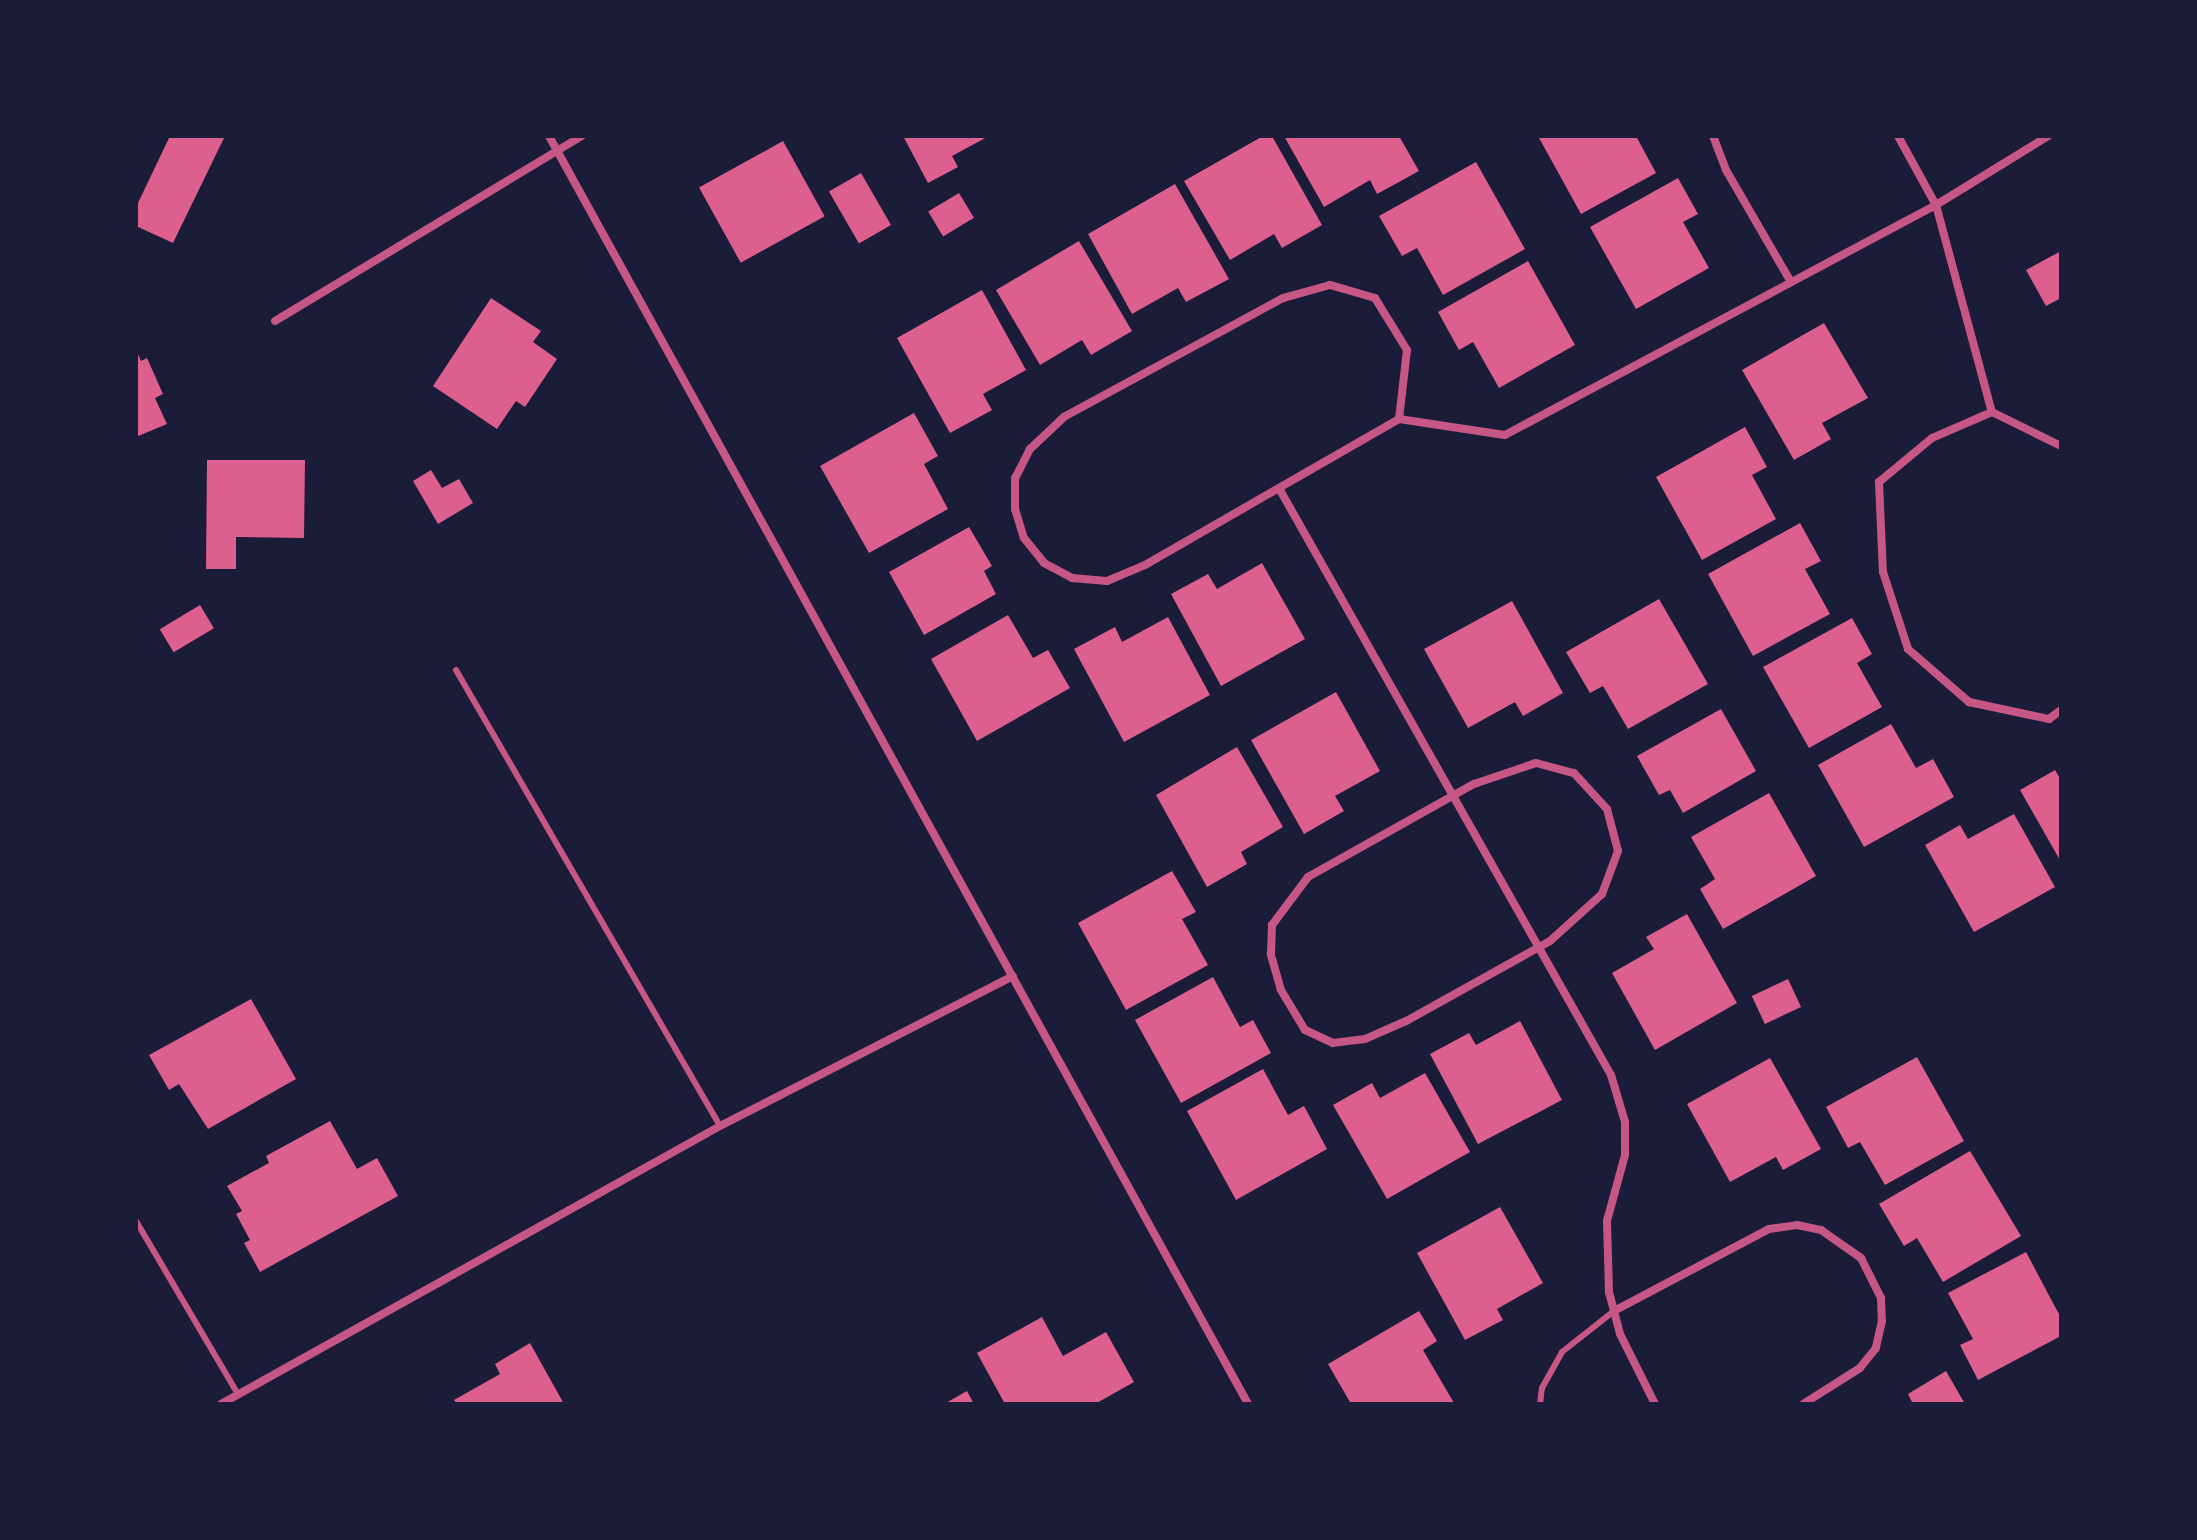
<!DOCTYPE html>
<html>
<head>
<meta charset="utf-8">
<style>
	body { margin:0 }
	#map { position:relative; width:2197px; height:1540px; overflow:hidden; background:#1b1b3a; font-family:"Roboto Serif",serif }
	div>[style] { position:absolute }
	[style*='--x'] { left:calc(var(--x)*1px); top:calc(var(--y)*1px); width:calc(var(--w)*1px); rotate:calc(var(--a)*1deg) }
	.building>* { inset:0; background:#dd5f8e; transform-origin:0 0 }
	.service>* { height:6px; margin:-3px; padding:0 3px; transform-origin:3px; border-radius:3px; background:#c65784 }
	.minor>* { height:8px; margin:-4px; padding:0 4px; transform-origin:4px; border-radius:4px; background:#c65784 }
	span { translate:-50% -50%; white-space:nowrap; text-align:center; line-height:1.15; -webkit-text-stroke:7px #1b1b3a; paint-order:stroke }
	.frame { position:absolute; inset:0; border:138px solid #1b1b3a; pointer-events:none }
</style>
</head>
<body>
<div id="map">
	<div class="building">
		<div style="clip-path:polygon(170px 136px,225px 136px,173px 243px,136px 226px,136px 207px)"></div>
		<div style="clip-path:polygon(903px 136px,989px 136px,952px 156px,958px 167px,928px 183px)"></div>
		<div style="clip-path:polygon(1263px 136px,1272px 136px,1322px 225px,1282px 248px,1274px 234px,1230px 260px,1184px 181px)"></div>
		<div style="clip-path:polygon(1284px 136px,1399px 136px,1419px 171px,1377px 194px,1370px 180px,1324px 207px)"></div>
		<div style="clip-path:polygon(1538px 136px,1636px 136px,1656px 173px,1581px 214px)"></div>
		<div style="left:783px;top:141px;width:86px;height:96px;rotate:61deg"></div>
		<div style="clip-path:polygon(1476px 162px,1525px 249px,1443px 295px,1417px 248px,1402px 256px,1379px 216px)"></div>
		<div style="left:861px;top:173px;width:60px;height:37px;rotate:60deg"></div>
		<div style="clip-path:polygon(1678px 178px,1698px 214px,1683px 222px,1709px 268px,1636px 309px,1590px 227px)"></div>
		<div style="clip-path:polygon(1175px 184px,1229px 279px,1186px 302px,1178px 288px,1132px 314px,1088px 234px)"></div>
		<div style="left:959px;top:193px;width:29px;height:36px;rotate:59deg"></div>
		<div style="clip-path:polygon(1079px 241px,1132px 331px,1091px 355px,1082px 340px,1040px 365px,996px 290px)"></div>
		<div style="clip-path:polygon(2061px 251px,2061px 298px,2046px 306px,2026px 270px)"></div>
		<div style="clip-path:polygon(1528px 261px,1575px 345px,1499px 388px,1473px 342px,1459px 350px,1438px 312px)"></div>
		<div style="clip-path:polygon(982px 290px,1026px 370px,983px 394px,992px 410px,950px 433px,897px 338px)"></div>
		<div style="clip-path:polygon(491px 298px,541px 331px,533px 342px,557px 359px,525px 407px,516px 401px,497px 429px,433px 386px)"></div>
		<div style="clip-path:polygon(1824px 323px,1868px 398px,1822px 423px,1831px 439px,1794px 460px,1742px 370px)"></div>
		<div style="clip-path:polygon(136px 350px,141px 361px,147px 358px,163px 394px,155px 398px,167px 424px,136px 437px)"></div>
		<div style="clip-path:polygon(914px 413px,938px 456px,924px 464px,948px 509px,869px 553px,820px 466px)"></div>
		<div style="clip-path:polygon(1745px 427px,1767px 467px,1752px 475px,1776px 519px,1702px 560px,1656px 477px)"></div>
		<div style="clip-path:polygon(207px 460px,305px 460px,304px 538px,236px 537px,236px 569px,206px 569px)"></div>
		<div style="clip-path:polygon(431px 470px,442px 488px,459px 479px,473px 503px,438px 524px,413px 481px)"></div>
		<div style="clip-path:polygon(1800px 523px,1821px 561px,1805px 569px,1830px 614px,1753px 656px,1708px 574px)"></div>
		<div style="clip-path:polygon(969px 527px,992px 566px,984px 571px,996px 594px,924px 635px,889px 572px)"></div>
		<div style="clip-path:polygon(1262px 563px,1305px 639px,1221px 686px,1171px 594px,1208px 574px,1217px 589px)"></div>
		<div style="clip-path:polygon(1659px 599px,1708px 684px,1628px 729px,1603px 686px,1590px 693px,1566px 652px)"></div>
		<div style="clip-path:polygon(1512px 601px,1563px 693px,1523px 716px,1515px 702px,1468px 728px,1424px 649px)"></div>
		<div style="left:200px;top:605px;width:27px;height:47px;rotate:59deg"></div>
		<div style="clip-path:polygon(1008px 615px,1033px 658px,1048px 650px,1070px 688px,977px 741px,931px 659px)"></div>
		<div style="clip-path:polygon(1168px 617px,1210px 695px,1124px 742px,1074px 649px,1115px 627px,1122px 642px)"></div>
		<div style="clip-path:polygon(1852px 618px,1872px 654px,1857px 663px,1882px 707px,1809px 748px,1763px 667px)"></div>
		<div style="clip-path:polygon(1336px 692px,1380px 771px,1335px 796px,1344px 811px,1304px 834px,1251px 740px)"></div>
		<div style="clip-path:polygon(1721px 709px,1756px 771px,1683px 813px,1670px 790px,1659px 795px,1637px 756px)"></div>
		<div style="clip-path:polygon(1891px 724px,1916px 768px,1933px 759px,1954px 797px,1864px 847px,1818px 765px)"></div>
		<div style="clip-path:polygon(1237px 747px,1283px 827px,1241px 852px,1247px 864px,1207px 887px,1156px 795px)"></div>
		<div style="clip-path:polygon(2055px 770px,2061px 780px,2061px 862px,2020px 790px)"></div>
		<div style="clip-path:polygon(1769px 793px,1816px 876px,1723px 929px,1700px 889px,1715px 879px,1691px 837px)"></div>
		<div style="clip-path:polygon(2014px 814px,2055px 887px,1974px 932px,1925px 845px,1960px 825px,1968px 839px)"></div>
		<div style="clip-path:polygon(1172px 871px,1196px 912px,1182px 919px,1208px 965px,1126px 1010px,1078px 923px)"></div>
		<div style="clip-path:polygon(1687px 914px,1737px 1003px,1655px 1050px,1612px 973px,1654px 949px,1646px 937px)"></div>
		<div style="clip-path:polygon(1213px 977px,1240px 1027px,1253px 1020px,1271px 1053px,1181px 1103px,1135px 1020px)"></div>
		<div style="left:1788px;top:979px;width:31px;height:40px;rotate:65deg"></div>
		<div style="clip-path:polygon(251px 999px,296px 1079px,208px 1129px,179px 1084px,169px 1090px,149px 1055px)"></div>
		<div style="clip-path:polygon(1520px 1021px,1562px 1100px,1478px 1144px,1430px 1054px,1469px 1033px,1476px 1045px)"></div>
		<div style="clip-path:polygon(1917px 1057px,1964px 1141px,1885px 1185px,1860px 1142px,1848px 1148px,1826px 1107px)"></div>
		<div style="clip-path:polygon(1770px 1058px,1821px 1149px,1783px 1170px,1776px 1157px,1730px 1182px,1687px 1104px)"></div>
		<div style="clip-path:polygon(1263px 1069px,1288px 1115px,1304px 1106px,1327px 1149px,1236px 1200px,1187px 1111px)"></div>
		<div style="clip-path:polygon(1425px 1073px,1470px 1152px,1387px 1199px,1333px 1105px,1372px 1083px,1380px 1098px)"></div>
		<div style="clip-path:polygon(330px 1121px,357px 1169px,377px 1158px,398px 1196px,260px 1272px,244px 1243px,250px 1240px,236px 1214px,242px 1211px,227px 1186px,269px 1163px,266px 1156px)"></div>
		<div style="clip-path:polygon(1970px 1151px,2021px 1236px,1943px 1282px,1917px 1238px,1904px 1246px,1879px 1204px)"></div>
		<div style="clip-path:polygon(1500px 1207px,1543px 1283px,1497px 1309px,1503px 1320px,1465px 1340px,1417px 1253px)"></div>
		<div style="clip-path:polygon(2026px 1252px,2061px 1318px,2061px 1336px,1978px 1380px,1960px 1345px,1973px 1339px,1948px 1293px)"></div>
		<div style="clip-path:polygon(1419px 1311px,1437px 1341px,1423px 1350px,1454px 1403px,1351px 1404px,1328px 1364px)"></div>
		<div style="clip-path:polygon(1042px 1317px,1063px 1356px,1106px 1332px,1134px 1382px,1095px 1404px,1005px 1404px,977px 1353px)"></div>
		<div style="clip-path:polygon(530px 1343px,564px 1404px,457px 1404px,454px 1400px,500px 1374px,495px 1364px)"></div>
		<div style="clip-path:polygon(1946px 1371px,1965px 1404px,1913px 1404px,1908px 1394px)"></div>
		<div style="clip-path:polygon(967px 1391px,974px 1404px,944px 1404px)"></div>
	</div>
	<div class="service">
		<div style="--x:456;--y:670;--w:527;--a:59.93"></div>
		<div style="--x:136;--y:1221;--w:201;--a:59.5"></div>
		<div style="--x:1540;--y:1404;--w:16;--a:-83"></div>
		<div style="--x:1542;--y:1388;--w:41;--a:-60.9"></div>
		<div style="--x:1562;--y:1352;--w:66;--a:-38.3"></div>
	</div>
	<div class="minor">
		<div style="--x:549;--y:136;--w:1448;--a:61.13"></div>
		<div style="--x:1713;--y:136;--w:36;--a:69"></div>
		<div style="--x:1726;--y:170;--w:129;--a:59.9"></div>
		<div style="--x:1898;--y:136;--w:79;--a:61.2"></div>
		<div style="--x:1936;--y:205;--w:214;--a:74.9"></div>
		<div style="--x:1992;--y:412;--w:77;--a:26.2"></div>
		<div style="--x:275;--y:321;--w:358;--a:-31.1"></div>
		<div style="--x:1992;--y:412;--w:65;--a:156.6"></div>
		<div style="--x:1932;--y:438;--w:69;--a:140.3"></div>
		<div style="--x:1879;--y:482;--w:90;--a:87.5"></div>
		<div style="--x:1883;--y:572;--w:81;--a:72"></div>
		<div style="--x:1908;--y:649;--w:81;--a:41"></div>
		<div style="--x:1969;--y:702;--w:82;--a:12"></div>
		<div style="--x:2049;--y:719;--w:15;--a:-37"></div>
		<div style="--x:1399;--y:419;--w:69;--a:-83.4"></div>
		<div style="--x:1407;--y:350;--w:61;--a:-121.6"></div>
		<div style="--x:1375;--y:298;--w:47;--a:-163.9"></div>
		<div style="--x:1330;--y:285;--w:49;--a:164.5"></div>
		<div style="--x:1283;--y:298;--w:249;--a:151.5"></div>
		<div style="--x:1064;--y:417;--w:47;--a:136.7"></div>
		<div style="--x:1030;--y:449;--w:33;--a:117"></div>
		<div style="--x:1015;--y:478;--w:31;--a:90"></div>
		<div style="--x:1015;--y:509;--w:30;--a:73"></div>
		<div style="--x:1024;--y:538;--w:32;--a:51"></div>
		<div style="--x:1044;--y:563;--w:32;--a:28"></div>
		<div style="--x:1072;--y:578;--w:35;--a:5"></div>
		<div style="--x:1107;--y:581;--w:41;--a:-22.8"></div>
		<div style="--x:1145;--y:565;--w:293;--a:-29.9"></div>
		<div style="--x:1399;--y:419;--w:107;--a:8.6"></div>
		<div style="--x:1505;--y:435;--w:489;--a:-28.1"></div>
		<div style="--x:1936;--y:205;--w:132;--a:-31.6"></div>
		<div style="--x:1280;--y:490;--w:672;--a:60.5"></div>
		<div style="--x:1611;--y:1075;--w:49;--a:73.4"></div>
		<div style="--x:1625;--y:1122;--w:33;--a:90"></div>
		<div style="--x:1625;--y:1155;--w:68;--a:105.3"></div>
		<div style="--x:1607;--y:1221;--w:71;--a:88.4"></div>
		<div style="--x:1609;--y:1292;--w:43;--a:75.3"></div>
		<div style="--x:1620;--y:1334;--w:78;--a:63.4"></div>
		<div style="--x:1536;--y:763;--w:39;--a:15"></div>
		<div style="--x:1574;--y:773;--w:49;--a:47.5"></div>
		<div style="--x:1607;--y:809;--w:43;--a:75.3"></div>
		<div style="--x:1618;--y:851;--w:46;--a:110.4"></div>
		<div style="--x:1602;--y:894;--w:70;--a:137.9"></div>
		<div style="--x:1550;--y:941;--w:165;--a:150.9"></div>
		<div style="--x:1406;--y:1021;--w:45;--a:156.3"></div>
		<div style="--x:1365;--y:1039;--w:32;--a:173"></div>
		<div style="--x:1333;--y:1043;--w:31;--a:-155"></div>
		<div style="--x:1305;--y:1030;--w:47;--a:-121"></div>
		<div style="--x:1281;--y:990;--w:37;--a:-106"></div>
		<div style="--x:1271;--y:954;--w:29;--a:-88"></div>
		<div style="--x:1272;--y:925;--w:60;--a:-53.1"></div>
		<div style="--x:1308;--y:877;--w:190;--a:-29.3"></div>
		<div style="--x:1474;--y:784;--w:65;--a:-18.7"></div>
		<div style="--x:1614;--y:1311;--w:175;--a:-27.9"></div>
		<div style="--x:1769;--y:1229;--w:28;--a:-8"></div>
		<div style="--x:1797;--y:1225;--w:25;--a:12"></div>
		<div style="--x:1821;--y:1230;--w:49;--a:35"></div>
		<div style="--x:1861;--y:1258;--w:45;--a:63.4"></div>
		<div style="--x:1881;--y:1298;--w:23;--a:88"></div>
		<div style="--x:1882;--y:1321;--w:28;--a:103"></div>
		<div style="--x:1876;--y:1348;--w:26;--a:129"></div>
		<div style="--x:1860;--y:1368;--w:67;--a:147.7"></div>
		<div style="--x:221;--y:1404;--w:571;--a:-29.12"></div>
		<div style="--x:720;--y:1126;--w:329;--a:-27.1"></div>
	</div>
	<div class="frame"></div>
</div>
</body>
</html>
